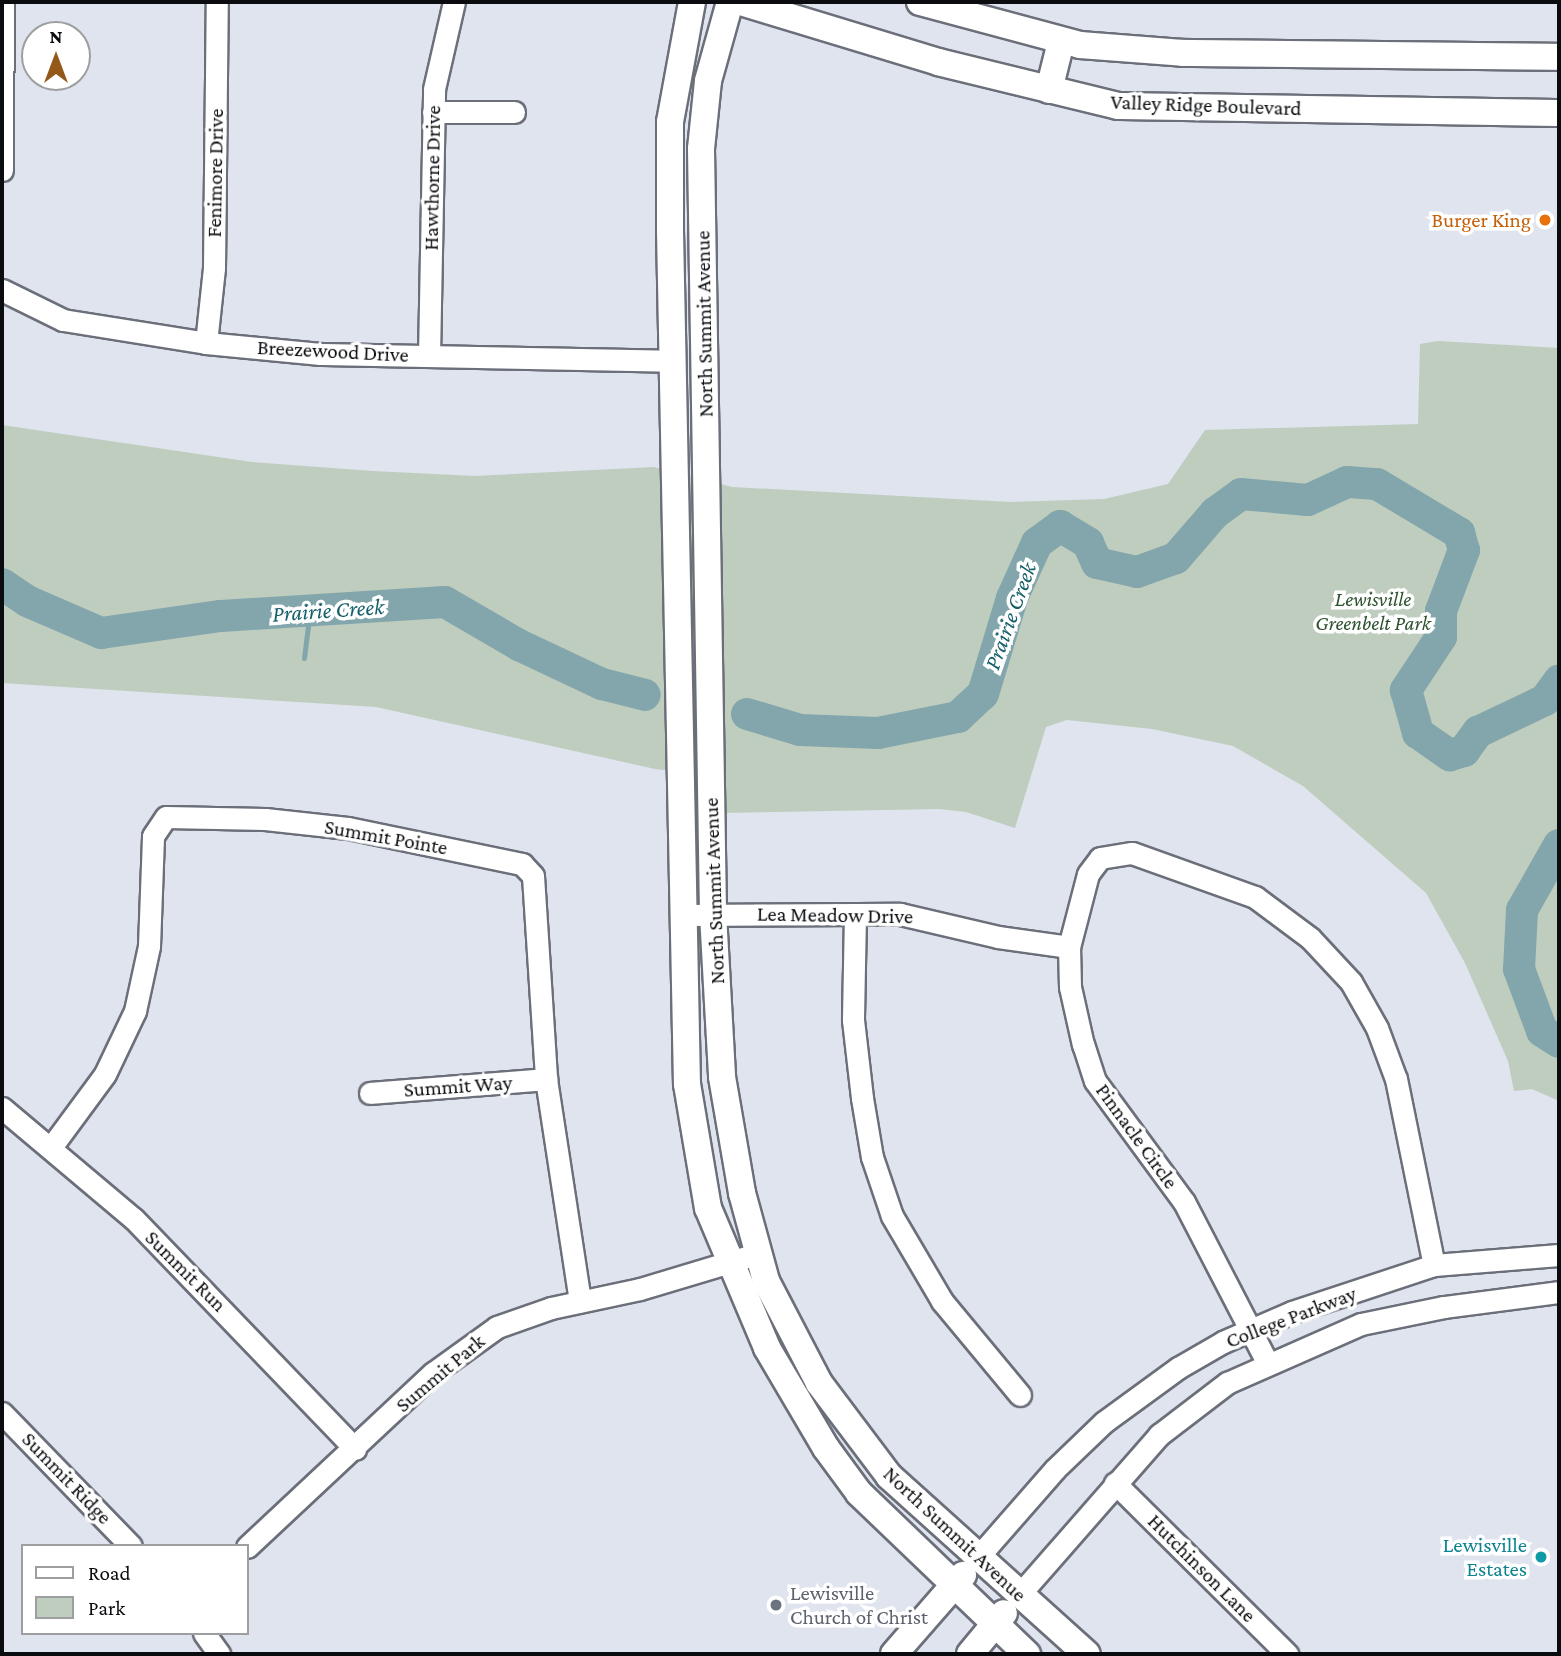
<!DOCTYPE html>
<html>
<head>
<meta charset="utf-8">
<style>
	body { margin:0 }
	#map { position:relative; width:1561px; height:1656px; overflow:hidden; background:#dfe4ef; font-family:"Crimson Pro",serif }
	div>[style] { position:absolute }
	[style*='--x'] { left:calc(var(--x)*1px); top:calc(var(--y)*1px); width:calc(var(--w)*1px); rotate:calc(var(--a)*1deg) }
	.green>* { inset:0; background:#bfcdbe }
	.stream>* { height:5px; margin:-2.5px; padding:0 2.5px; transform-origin:2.5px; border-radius:2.5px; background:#82a6ac }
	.river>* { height:32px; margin:-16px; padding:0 16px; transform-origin:16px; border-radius:16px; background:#82a6ac }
	.roads { filter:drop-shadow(2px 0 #6b6f79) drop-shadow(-2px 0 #6b6f79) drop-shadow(0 2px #6b6f79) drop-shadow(0 -2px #6b6f79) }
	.minor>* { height:21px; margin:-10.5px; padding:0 10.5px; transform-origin:10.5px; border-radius:10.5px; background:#fff }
	.major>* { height:26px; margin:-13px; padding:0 13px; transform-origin:13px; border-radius:13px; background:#fff }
	.dots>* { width:19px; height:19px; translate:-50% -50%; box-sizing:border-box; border:4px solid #fff; border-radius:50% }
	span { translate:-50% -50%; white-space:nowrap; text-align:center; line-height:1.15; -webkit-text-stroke:7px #fff; paint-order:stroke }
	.street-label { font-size:21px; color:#0a0c0f }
	.food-label { font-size:21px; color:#c56008 }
	.right { translate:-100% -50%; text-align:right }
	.park-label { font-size:21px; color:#2e5230; font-style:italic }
	.culture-label { font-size:21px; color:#0d838f }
	.worship-label { font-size:21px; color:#5b616d }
	.left { translate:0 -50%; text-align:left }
	.water-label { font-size:23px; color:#145f69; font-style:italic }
	.frame { position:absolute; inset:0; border:4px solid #0a0c0f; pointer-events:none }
	.legend { position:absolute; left:21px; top:1544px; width:228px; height:91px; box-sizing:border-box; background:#fff; border:2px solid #9d9e9f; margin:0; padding:9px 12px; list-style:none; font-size:21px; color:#0a0c0f }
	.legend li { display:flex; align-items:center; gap:14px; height:35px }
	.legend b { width:35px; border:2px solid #9d9e9f }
	.north { position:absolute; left:21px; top:21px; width:70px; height:70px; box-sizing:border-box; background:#fff; border:2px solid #9d9e9f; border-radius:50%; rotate:0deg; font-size:19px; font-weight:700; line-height:28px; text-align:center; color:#0a0c0f }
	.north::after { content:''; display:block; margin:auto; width:24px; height:32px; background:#945918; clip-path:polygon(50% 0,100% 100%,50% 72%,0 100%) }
</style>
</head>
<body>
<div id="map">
	<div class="green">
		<div style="clip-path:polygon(1438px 341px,1559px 348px,1559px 1101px,1532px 1089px,1514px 1091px,1508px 1061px,1465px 963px,1426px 893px,1303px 786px,1233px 746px,1152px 729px,1067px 720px,1046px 727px,1015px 828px,966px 812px,939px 809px,721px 813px,720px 776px,655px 769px,376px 707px,2px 683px,2px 425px,252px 462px,373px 471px,475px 476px,654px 467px,732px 487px,1011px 502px,1104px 499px,1168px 484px,1205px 430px,1418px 424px,1420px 344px)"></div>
	</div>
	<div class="stream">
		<div style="--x:304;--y:658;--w:48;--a:-82.9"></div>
	</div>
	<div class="river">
		<div style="--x:2;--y:584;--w:30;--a:34"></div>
		<div style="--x:27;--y:601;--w:81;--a:23.4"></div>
		<div style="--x:101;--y:633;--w:121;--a:-8.1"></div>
		<div style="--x:221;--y:616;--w:224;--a:-3.6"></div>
		<div style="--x:445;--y:602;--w:86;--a:30.2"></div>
		<div style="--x:519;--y:645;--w:92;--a:25.2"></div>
		<div style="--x:602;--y:684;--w:44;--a:14.3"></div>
		<div style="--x:747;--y:714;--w:55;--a:16.8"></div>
		<div style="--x:800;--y:730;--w:78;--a:2.2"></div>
		<div style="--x:878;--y:733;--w:82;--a:-11.3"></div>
		<div style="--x:958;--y:717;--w:34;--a:-43"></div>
		<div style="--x:983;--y:694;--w:100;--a:-73.2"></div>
		<div style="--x:1012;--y:598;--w:60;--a:-65.6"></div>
		<div style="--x:1037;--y:543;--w:29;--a:-36"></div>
		<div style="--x:1060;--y:526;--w:33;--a:31"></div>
		<div style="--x:1088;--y:543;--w:22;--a:66"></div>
		<div style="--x:1097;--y:563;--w:41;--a:12.7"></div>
		<div style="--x:1137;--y:572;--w:41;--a:-19.7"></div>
		<div style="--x:1176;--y:558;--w:60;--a:-49.1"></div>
		<div style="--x:1215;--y:513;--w:32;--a:-36"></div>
		<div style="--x:1241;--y:494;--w:67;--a:5.1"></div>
		<div style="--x:1308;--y:500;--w:43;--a:-24.8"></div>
		<div style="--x:1347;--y:482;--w:30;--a:4"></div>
		<div style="--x:1377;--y:484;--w:96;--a:30.9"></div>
		<div style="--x:1459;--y:533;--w:18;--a:74"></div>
		<div style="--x:1464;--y:550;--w:65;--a:110.7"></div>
		<div style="--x:1441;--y:611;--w:26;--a:90"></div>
		<div style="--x:1441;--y:637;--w:64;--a:123.4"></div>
		<div style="--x:1406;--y:690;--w:45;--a:74.4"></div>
		<div style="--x:1418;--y:733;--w:39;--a:35"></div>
		<div style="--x:1450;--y:755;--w:15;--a:-16"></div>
		<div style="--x:1464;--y:751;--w:24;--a:-54"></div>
		<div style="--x:1478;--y:732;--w:74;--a:-25.5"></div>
		<div style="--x:1545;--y:700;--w:24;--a:-54"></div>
		<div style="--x:1559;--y:845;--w:75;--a:119.6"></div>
		<div style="--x:1522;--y:910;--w:59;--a:92.9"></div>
		<div style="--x:1519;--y:969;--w:66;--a:69.6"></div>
		<div style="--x:1542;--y:1031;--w:20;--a:33"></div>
	</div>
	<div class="roads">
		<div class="minor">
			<div style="--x:433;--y:112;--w:81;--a:0"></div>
			<div style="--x:2;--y:170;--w:168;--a:-89.7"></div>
			<div style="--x:2;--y:290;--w:68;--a:26.2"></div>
			<div style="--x:63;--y:320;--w:145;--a:9.1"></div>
			<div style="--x:206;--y:343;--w:115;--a:5.5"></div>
			<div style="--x:320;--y:354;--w:352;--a:1.1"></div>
			<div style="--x:206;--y:343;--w:75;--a:-83.9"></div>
			<div style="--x:214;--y:268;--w:266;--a:-89.4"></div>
			<div style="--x:429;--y:356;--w:267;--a:-88.9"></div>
			<div style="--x:434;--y:89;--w:89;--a:-77.1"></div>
			<div style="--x:855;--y:914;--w:106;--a:91.1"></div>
			<div style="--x:853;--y:1020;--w:79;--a:83.4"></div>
			<div style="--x:862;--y:1098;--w:60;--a:80.4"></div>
			<div style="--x:872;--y:1157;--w:62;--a:71.3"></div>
			<div style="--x:892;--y:1216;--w:99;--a:59.5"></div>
			<div style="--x:942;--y:1301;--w:122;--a:50.3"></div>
			<div style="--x:682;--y:915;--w:218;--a:-0.3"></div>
			<div style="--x:900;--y:914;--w:101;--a:13.2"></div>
			<div style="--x:998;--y:937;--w:72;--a:8"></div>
			<div style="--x:370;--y:1093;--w:177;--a:-4.5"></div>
			<div style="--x:2;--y:1108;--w:172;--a:40.1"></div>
			<div style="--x:134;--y:1219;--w:319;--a:46.1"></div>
			<div style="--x:52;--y:1146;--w:89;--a:-53.6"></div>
			<div style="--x:105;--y:1074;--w:70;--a:-64.5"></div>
			<div style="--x:135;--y:1011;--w:66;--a:-77.8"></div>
			<div style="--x:149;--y:946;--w:110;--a:-87.9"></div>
			<div style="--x:153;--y:836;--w:23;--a:-56"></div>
			<div style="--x:166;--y:817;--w:99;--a:1.2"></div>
			<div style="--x:265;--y:819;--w:83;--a:6.2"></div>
			<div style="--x:348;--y:828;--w:178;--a:11.7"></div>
			<div style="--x:522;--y:864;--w:16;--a:47"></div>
			<div style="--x:533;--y:876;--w:203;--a:86.3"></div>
			<div style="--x:546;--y:1079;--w:225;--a:81.3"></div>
			<div style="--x:1267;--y:1362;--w:180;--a:-117.4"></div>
			<div style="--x:1184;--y:1202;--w:150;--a:-126.3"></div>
			<div style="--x:1095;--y:1081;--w:38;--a:-108"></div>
			<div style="--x:1083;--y:1045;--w:59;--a:-102.6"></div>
			<div style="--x:1070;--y:987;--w:40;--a:-91.4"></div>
			<div style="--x:1069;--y:947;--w:75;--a:-75.4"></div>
			<div style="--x:1088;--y:874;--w:20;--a:-53"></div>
			<div style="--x:1100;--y:858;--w:32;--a:-9"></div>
			<div style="--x:1132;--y:853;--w:131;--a:19.7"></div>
			<div style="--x:1255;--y:897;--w:69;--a:36.7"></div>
			<div style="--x:1310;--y:938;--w:60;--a:47"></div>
			<div style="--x:1351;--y:982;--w:53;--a:60.5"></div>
			<div style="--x:1377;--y:1028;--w:54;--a:69.6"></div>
			<div style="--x:1396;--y:1079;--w:190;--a:78.5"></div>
			<div style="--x:2;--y:1413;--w:185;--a:45.9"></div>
			<div style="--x:1115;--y:1483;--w:243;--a:44.8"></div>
			<div style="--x:247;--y:1547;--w:255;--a:-43.1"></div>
			<div style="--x:433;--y:1373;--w:79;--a:-35.7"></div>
			<div style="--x:497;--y:1327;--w:57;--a:-19.4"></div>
			<div style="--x:551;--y:1308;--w:91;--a:-12.1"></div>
			<div style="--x:640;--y:1289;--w:122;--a:-16.7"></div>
			<div style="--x:978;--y:1557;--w:117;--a:-48.8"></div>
			<div style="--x:1055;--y:1469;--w:68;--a:-43.8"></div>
			<div style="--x:1104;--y:1422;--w:92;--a:-36.1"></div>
			<div style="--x:1178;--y:1368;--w:52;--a:-30"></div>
			<div style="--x:1223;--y:1342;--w:75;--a:-23.5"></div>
			<div style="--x:1292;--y:1312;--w:150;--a:-18.3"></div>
			<div style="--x:1434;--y:1265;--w:125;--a:-4.6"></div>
			<div style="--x:1019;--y:1595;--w:213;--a:-48.8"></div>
			<div style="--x:1159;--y:1435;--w:86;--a:-37.4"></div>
			<div style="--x:1227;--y:1383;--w:146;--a:-23.8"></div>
			<div style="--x:1361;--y:1324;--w:85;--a:-11.6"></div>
			<div style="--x:1444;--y:1307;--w:116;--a:-7.4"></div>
			<div style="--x:204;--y:1633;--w:26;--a:54"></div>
		</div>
		<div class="major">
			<div style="--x:692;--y:2;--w:122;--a:100.4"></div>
			<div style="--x:670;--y:122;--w:109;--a:90"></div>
			<div style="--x:670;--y:231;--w:853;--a:88.86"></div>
			<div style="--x:687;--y:1084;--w:126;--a:80.4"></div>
			<div style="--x:708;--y:1208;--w:152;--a:67.1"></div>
			<div style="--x:767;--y:1348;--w:116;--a:59.5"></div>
			<div style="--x:826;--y:1448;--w:56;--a:53.7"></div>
			<div style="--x:859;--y:1493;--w:233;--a:43.8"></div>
			<div style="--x:730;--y:2;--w:82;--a:105.6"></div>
			<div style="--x:708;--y:81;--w:68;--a:95.9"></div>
			<div style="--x:701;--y:149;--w:765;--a:89.1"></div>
			<div style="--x:713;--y:914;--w:163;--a:86.8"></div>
			<div style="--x:722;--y:1077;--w:118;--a:80.2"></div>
			<div style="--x:742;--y:1193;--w:91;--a:74.7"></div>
			<div style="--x:766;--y:1281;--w:115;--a:62.5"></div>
			<div style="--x:819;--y:1383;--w:116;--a:53"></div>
			<div style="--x:889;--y:1476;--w:266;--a:42"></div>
			<div style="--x:741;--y:2;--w:206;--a:16.9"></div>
			<div style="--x:938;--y:62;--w:185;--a:13.7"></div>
			<div style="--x:1118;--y:106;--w:441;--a:0.9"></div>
			<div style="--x:920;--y:2;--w:166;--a:15"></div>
			<div style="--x:1080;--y:45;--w:103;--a:4.4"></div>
			<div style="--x:1183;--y:53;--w:376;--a:0.6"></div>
			<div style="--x:1049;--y:90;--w:49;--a:-76"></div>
			<div style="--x:894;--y:1654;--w:105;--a:-48.9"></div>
			<div style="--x:970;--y:1654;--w:53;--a:-50.3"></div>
		</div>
	</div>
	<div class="dots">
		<div style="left:1545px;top:220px;background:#e8710a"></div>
		<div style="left:1541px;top:1557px;background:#0f9aa8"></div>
		<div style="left:776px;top:1605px;background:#6b7280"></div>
	</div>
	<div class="street-label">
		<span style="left:1206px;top:105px;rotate:2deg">Valley Ridge Boulevard</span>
		<span style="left:215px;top:173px;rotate:-89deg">Fenimore Drive</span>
		<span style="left:432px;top:178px;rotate:-89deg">Hawthorne Drive</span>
		<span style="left:704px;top:324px;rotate:-91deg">North Summit Avenue</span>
		<span style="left:333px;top:351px;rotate:3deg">Breezewood Drive</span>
		<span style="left:386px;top:837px;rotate:10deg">Summit Pointe</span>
		<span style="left:714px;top:891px;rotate:-92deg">North Summit Avenue</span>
		<span style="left:835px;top:915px;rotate:1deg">Lea Meadow Drive</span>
		<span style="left:458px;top:1086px;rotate:-4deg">Summit Way</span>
		<span style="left:1137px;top:1136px;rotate:54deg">Pinnacle Circle</span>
		<span style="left:186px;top:1271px;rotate:45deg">Summit Run</span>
		<span style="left:1291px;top:1317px;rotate:-21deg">College Parkway</span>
		<span style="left:440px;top:1373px;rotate:-40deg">Summit Park</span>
		<span style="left:67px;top:1478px;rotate:46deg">Summit Ridge</span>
		<span style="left:955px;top:1534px;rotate:43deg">North Summit Avenue</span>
		<span style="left:1202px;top:1568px;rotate:45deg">Hutchinson Lane</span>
	</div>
	<div class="food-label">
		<span class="right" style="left:1531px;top:220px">Burger King</span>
	</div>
	<div class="park-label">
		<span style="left:1373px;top:611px">Lewisville<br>Greenbelt Park</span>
	</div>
	<div class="culture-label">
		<span class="right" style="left:1527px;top:1557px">Lewisville<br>Estates</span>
	</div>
	<div class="worship-label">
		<span class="left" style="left:790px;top:1605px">Lewisville<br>Church of Christ</span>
	</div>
	<div class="water-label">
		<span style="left:328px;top:610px;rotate:-4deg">Prairie Creek</span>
		<span style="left:1010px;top:616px;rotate:-70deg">Prairie Creek</span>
	</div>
	<div class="frame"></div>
	<ul class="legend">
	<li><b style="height:9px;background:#fff"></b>Road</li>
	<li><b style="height:19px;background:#bfcdbe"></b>Park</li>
	</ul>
	<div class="north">N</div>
</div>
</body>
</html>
